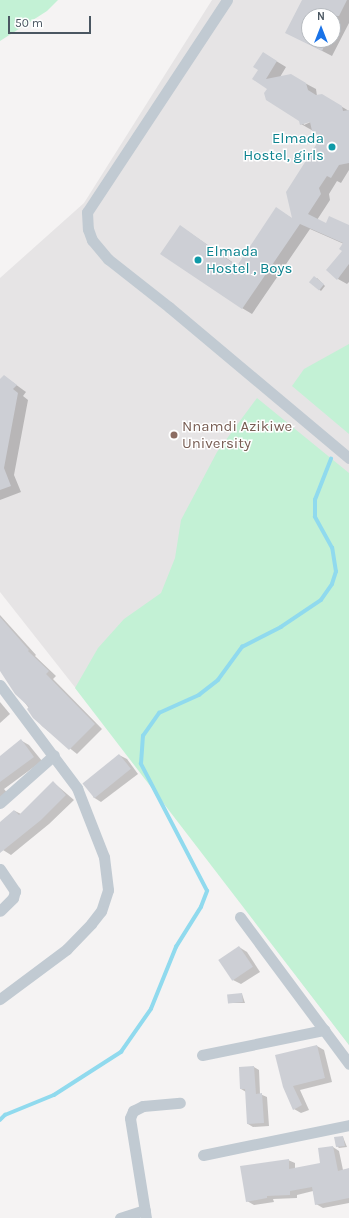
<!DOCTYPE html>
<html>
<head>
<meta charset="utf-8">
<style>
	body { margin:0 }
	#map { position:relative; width:349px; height:1218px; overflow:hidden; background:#f5f3f3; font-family:Karla,sans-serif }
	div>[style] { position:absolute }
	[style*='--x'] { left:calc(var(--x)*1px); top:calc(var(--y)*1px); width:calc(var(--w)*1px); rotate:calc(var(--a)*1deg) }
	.education>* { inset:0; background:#e6e4e5 }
	.green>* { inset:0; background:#c3f1d5 }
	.shadow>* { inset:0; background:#0003 }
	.stream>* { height:3.5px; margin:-1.75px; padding:0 1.75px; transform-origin:1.75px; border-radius:1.75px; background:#90daee }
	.building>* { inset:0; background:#cdcfd5; transform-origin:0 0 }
	.street>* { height:11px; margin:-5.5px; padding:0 5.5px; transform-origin:5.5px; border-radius:5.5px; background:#c1cad2 }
	.dots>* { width:11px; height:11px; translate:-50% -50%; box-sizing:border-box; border:2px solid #fff; border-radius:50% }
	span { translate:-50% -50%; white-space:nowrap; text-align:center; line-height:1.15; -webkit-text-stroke:3px #fff; paint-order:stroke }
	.culture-label { font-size:15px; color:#0d838f }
	.right { translate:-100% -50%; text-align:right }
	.left { translate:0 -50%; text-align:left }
	.education-label { font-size:15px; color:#785e54 }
	.north { position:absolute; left:301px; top:8px; width:40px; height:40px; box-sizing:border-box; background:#fff; border:1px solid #b7bbc0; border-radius:50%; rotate:0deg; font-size:11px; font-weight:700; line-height:16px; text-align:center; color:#4a5661 }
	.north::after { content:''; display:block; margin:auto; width:14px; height:18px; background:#1a73e8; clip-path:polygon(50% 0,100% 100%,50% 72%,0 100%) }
	.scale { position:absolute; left:8px; top:16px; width:83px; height:18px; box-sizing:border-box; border:2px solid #4a5661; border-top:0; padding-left:5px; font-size:12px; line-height:14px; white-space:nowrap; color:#4a5661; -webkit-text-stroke:3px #fff; paint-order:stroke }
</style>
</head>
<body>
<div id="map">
	<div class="education">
		<div style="clip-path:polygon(evenodd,212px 0,349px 0,349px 1045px,137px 766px,0 592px,0 278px,84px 203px,212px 0,309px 16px,333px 16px,333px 40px,309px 40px,309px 16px)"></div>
	</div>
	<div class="green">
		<div style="clip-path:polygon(0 0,58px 0,47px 11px,0 41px)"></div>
		<div style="clip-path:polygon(349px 344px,349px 434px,292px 386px,304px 369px)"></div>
		<div style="clip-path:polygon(257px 398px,349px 473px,349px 1045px,75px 688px,98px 648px,124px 619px,161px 593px,175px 558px,181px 520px,217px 452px)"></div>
	</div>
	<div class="shadow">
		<div style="clip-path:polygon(evenodd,303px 0,349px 0,349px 23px,332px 56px,297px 38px,303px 0,309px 16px,333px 16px,333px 40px,309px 40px,309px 16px)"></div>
		<div style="clip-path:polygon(evenodd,263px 53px,286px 67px,280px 77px,301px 81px,316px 89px,317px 96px,322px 95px,349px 111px,349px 170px,341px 183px,337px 181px,329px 194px,330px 200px,317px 220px,326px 224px,349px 226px,349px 282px,347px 284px,338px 279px,344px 244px,310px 229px,252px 314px,242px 308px,180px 226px,238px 266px,277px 209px,293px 219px,322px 136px,301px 124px,300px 120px,269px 88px,259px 70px,263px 53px,315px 120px,304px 125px,303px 123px,315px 120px)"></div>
		<div style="clip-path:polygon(317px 278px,325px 286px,321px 291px,310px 282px)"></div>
		<div style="clip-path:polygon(4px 376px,26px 392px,23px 396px,28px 400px,14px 475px,21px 492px,0 500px,0 380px)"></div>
		<div style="clip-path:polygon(0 615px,36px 655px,35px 656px,56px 676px,53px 679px,102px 729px,77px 754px,42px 726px,0 669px)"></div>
		<div style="clip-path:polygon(0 702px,10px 714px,0 723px)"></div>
		<div style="clip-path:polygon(22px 741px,29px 745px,42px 761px,4px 789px,10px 796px,0 807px,0 757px)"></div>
		<div style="clip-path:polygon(119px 755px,127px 759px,138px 774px,101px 802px,93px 797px)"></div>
		<div style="clip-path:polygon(53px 782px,74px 800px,49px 824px,11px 855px,3px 850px,0 847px,0 824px,15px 811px,21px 814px)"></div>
		<div style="clip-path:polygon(239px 947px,247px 952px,260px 972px,241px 984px,233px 980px)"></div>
		<div style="clip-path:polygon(242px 994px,245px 1003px,229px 1003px)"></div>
		<div style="clip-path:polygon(317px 1046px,324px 1050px,332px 1082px,300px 1090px,309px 1110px,301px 1113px,294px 1109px,284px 1086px)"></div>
		<div style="clip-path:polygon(254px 1067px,259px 1070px,260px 1094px,267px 1097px,269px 1126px,253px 1127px,248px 1124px,246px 1092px,241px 1089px)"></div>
		<div style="clip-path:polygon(343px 1137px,347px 1147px,339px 1148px,337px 1146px)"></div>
		<div style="clip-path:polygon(333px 1147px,339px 1151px,343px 1170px,349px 1169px,349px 1203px,323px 1208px,316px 1204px,313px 1191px,297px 1195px,297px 1198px,273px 1199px,274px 1202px,254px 1205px,247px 1201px,288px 1160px,295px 1163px,295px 1169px,321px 1164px)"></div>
	</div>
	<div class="stream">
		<div style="--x:0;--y:1120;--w:7;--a:-45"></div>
		<div style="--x:5;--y:1115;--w:53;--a:-22.2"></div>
		<div style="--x:54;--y:1095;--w:80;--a:-32.7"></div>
		<div style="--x:121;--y:1052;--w:52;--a:-55.1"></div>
		<div style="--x:151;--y:1009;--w:67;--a:-68"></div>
		<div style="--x:176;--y:947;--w:47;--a:-58"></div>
		<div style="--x:201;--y:907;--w:17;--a:-69"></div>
		<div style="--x:207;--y:891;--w:143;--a:-117.5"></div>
		<div style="--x:141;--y:764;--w:28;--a:-86"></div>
		<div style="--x:143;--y:736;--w:28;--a:-55"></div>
		<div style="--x:159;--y:713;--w:44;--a:-24.2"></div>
		<div style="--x:199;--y:695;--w:24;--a:-38"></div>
		<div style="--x:218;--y:680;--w:41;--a:-54"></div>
		<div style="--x:242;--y:647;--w:44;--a:-27.1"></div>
		<div style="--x:281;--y:627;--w:48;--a:-34"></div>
		<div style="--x:321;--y:600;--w:19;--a:-55"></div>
		<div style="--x:332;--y:584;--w:13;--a:-72"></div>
		<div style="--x:336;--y:572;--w:24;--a:-99"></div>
		<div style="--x:332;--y:548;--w:35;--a:-119"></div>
		<div style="--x:315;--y:517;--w:17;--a:-90"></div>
		<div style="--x:315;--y:500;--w:44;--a:-68.7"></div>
	</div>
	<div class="building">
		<div style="clip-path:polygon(302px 0,347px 0,339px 16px,309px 16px,309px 40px,327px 40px,322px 51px,285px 33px)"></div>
		<div style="clip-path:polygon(263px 52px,277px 61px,266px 79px,291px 74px,306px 83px,308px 90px,316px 95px,322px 94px,342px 106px,343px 111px,349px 110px,349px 163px,339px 165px,331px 178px,327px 176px,319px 188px,321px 194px,308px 214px,326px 223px,329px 216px,349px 225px,349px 264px,337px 280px,326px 270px,342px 251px,339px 249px,343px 243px,300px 224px,242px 309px,160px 254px,180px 225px,237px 266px,276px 207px,292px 218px,286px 192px,321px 137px,312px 131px,310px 122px,300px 125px,299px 121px,266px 100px,264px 93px,267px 89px,252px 79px,258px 70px,253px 67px)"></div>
		<div style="left:314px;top:276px;width:13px;height:8px;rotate:39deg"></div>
		<div style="clip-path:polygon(4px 375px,17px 385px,13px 389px,18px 393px,4px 468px,11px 486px,0 490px,0 379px)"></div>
		<div style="clip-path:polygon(0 617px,29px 650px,28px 651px,49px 671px,46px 674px,95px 724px,69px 750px,33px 718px,27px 709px,29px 707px,15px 694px,0 671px)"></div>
		<div style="clip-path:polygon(21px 739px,34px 757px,0 782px,0 756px)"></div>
		<div style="left:119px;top:754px;width:19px;height:47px;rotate:51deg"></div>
		<div style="clip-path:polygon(53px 781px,66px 795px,41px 820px,0 853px,0 822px,14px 810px,19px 815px)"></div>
		<div style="left:239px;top:946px;width:25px;height:25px;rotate:56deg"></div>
		<div style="left:242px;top:993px;width:9px;height:15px;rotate:84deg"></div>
		<div style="clip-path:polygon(317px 1045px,325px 1078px,293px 1086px,302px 1105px,293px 1110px,283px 1087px,275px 1055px)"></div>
		<div style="clip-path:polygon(254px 1066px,256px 1094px,262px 1093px,264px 1123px,247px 1124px,245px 1089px,240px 1089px,239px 1067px)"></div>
		<div style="clip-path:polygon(343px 1136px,345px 1146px,336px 1147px,334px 1137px)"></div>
		<div style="clip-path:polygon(333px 1146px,338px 1171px,349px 1168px,349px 1198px,315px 1205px,312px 1187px,290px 1191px,290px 1195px,267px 1196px,267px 1198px,246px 1202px,240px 1166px,289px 1159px,289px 1169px,320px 1163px,318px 1148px)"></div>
	</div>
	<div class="street">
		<div style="--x:227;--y:0;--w:254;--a:123.4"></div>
		<div style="--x:87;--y:212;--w:17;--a:87"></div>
		<div style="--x:88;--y:229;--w:12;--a:70"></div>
		<div style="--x:92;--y:240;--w:25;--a:50"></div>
		<div style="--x:108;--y:259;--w:78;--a:38.2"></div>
		<div style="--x:169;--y:307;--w:235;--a:40"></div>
		<div style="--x:0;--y:685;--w:129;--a:53.2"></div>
		<div style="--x:77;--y:788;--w:74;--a:68.6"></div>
		<div style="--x:104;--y:857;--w:33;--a:83"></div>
		<div style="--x:108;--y:890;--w:22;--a:108"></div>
		<div style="--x:101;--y:911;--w:16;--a:128"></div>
		<div style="--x:91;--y:924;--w:35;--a:134"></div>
		<div style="--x:67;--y:949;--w:84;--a:143.3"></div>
		<div style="--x:0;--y:803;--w:72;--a:-41.6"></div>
		<div style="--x:0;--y:869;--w:27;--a:56"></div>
		<div style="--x:15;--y:891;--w:7;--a:106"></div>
		<div style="--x:13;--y:898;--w:18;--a:135"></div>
		<div style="--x:240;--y:917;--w:183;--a:53.4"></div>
		<div style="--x:202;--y:1055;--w:125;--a:-11.6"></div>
		<div style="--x:203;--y:1155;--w:149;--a:-11.6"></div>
		<div style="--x:120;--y:1218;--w:26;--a:-18"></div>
		<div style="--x:146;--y:1218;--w:101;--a:-99.1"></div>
		<div style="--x:130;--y:1118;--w:8;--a:-67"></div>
		<div style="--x:133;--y:1111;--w:11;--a:-27"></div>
		<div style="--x:143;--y:1106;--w:37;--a:-5"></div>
	</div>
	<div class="dots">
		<div style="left:332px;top:147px;background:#0f9aa8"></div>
		<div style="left:198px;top:260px;background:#0f9aa8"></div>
		<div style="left:174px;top:435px;background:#8d6e63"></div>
	</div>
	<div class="culture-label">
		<span class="right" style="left:324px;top:147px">Elmada<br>Hostel, girls</span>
		<span class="left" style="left:206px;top:260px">Elmada<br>Hostel , Boys</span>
	</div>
	<div class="education-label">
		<span class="left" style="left:182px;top:435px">Nnamdi Azikiwe<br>University</span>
	</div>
	<div class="north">N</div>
	<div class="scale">50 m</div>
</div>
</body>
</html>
